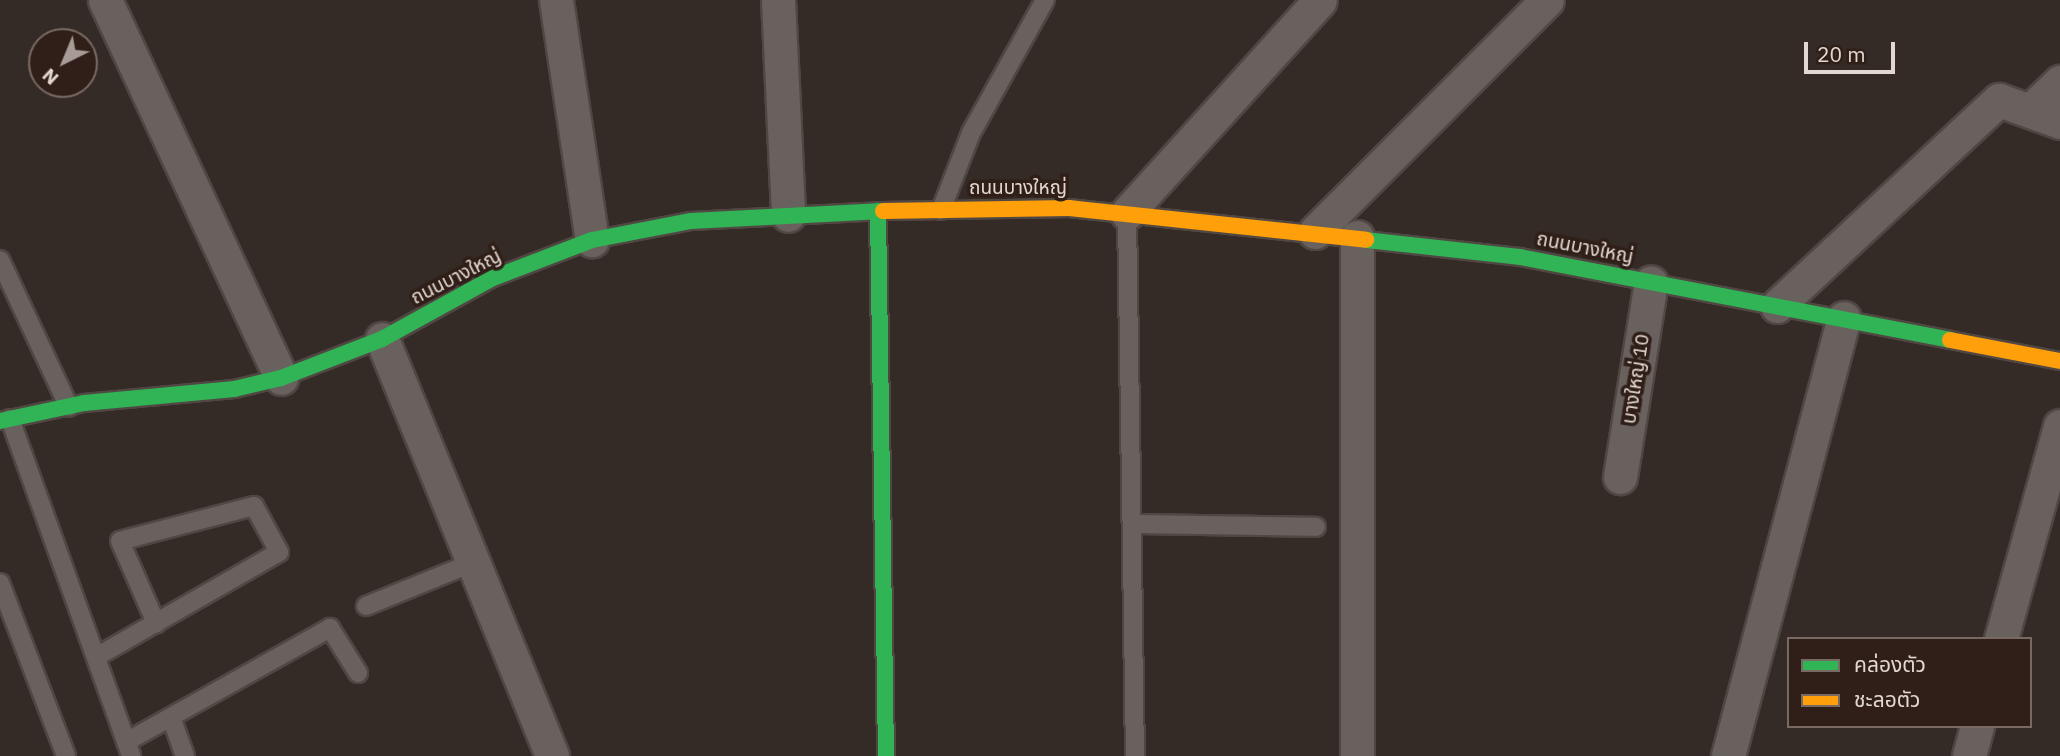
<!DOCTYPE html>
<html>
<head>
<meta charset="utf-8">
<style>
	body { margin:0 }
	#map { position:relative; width:2060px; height:756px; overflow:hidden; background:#342b27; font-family:"IBM Plex Sans","Noto Sans Thai",sans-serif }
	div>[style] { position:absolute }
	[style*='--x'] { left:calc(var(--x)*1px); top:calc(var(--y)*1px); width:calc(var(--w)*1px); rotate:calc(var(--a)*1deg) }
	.roads { filter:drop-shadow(2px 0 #504743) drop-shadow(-2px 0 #504743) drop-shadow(0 2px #504743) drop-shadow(0 -2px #504743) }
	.lane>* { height:18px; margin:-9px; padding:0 9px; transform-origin:9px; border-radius:9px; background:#68615d }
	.street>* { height:33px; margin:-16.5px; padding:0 16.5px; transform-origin:16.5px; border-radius:16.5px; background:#68615d }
	.fast>* { height:16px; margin:-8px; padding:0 8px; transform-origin:8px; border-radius:8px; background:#30b455 }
	.slow>* { height:16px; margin:-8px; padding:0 8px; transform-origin:8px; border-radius:8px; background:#ff9f0a }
	span { translate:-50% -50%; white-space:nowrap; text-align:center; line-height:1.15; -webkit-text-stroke:7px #301f18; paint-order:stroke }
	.street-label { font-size:19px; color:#e3d7d2 }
	.legend { position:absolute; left:1787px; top:637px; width:245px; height:91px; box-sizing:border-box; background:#301f18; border:2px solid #786962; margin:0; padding:9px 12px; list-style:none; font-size:21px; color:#e3d7d2 }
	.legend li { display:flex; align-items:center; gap:14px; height:35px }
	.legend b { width:35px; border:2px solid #786962 }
	.north { position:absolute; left:28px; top:28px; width:70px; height:70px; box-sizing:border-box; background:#301f18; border:2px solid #786962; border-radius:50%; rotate:223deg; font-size:19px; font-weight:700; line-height:28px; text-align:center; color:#e3d7d2 }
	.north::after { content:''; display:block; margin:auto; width:24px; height:32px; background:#a69b96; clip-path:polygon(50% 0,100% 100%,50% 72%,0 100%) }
	.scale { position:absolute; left:1804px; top:42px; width:91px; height:32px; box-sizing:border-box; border:4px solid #e3d7d2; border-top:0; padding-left:9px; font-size:21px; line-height:24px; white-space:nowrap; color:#e3d7d2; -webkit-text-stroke:5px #301f18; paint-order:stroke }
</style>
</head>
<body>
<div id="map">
	<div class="roads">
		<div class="lane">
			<div style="--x:941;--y:210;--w:83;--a:-68.7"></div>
			<div style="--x:971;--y:133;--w:152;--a:-60.9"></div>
			<div style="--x:1127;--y:213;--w:543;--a:89.16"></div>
			<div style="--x:0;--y:260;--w:162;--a:64.9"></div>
			<div style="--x:10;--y:419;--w:358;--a:70.2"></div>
			<div style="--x:1132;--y:524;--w:184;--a:0.9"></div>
			<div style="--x:0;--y:583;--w:185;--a:69.1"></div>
			<div style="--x:366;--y:606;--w:114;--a:-22.1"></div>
			<div style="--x:96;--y:657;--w:211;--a:-29.8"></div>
			<div style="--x:279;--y:552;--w:52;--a:-118.5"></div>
			<div style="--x:254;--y:506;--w:138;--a:165.4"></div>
			<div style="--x:120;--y:541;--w:90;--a:66.3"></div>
			<div style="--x:171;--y:717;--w:41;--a:70.3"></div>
			<div style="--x:126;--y:742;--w:234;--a:-29.2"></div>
			<div style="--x:330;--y:628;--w:53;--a:58.1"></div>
		</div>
		<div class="street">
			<div style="--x:105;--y:0;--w:417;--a:65"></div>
			<div style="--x:556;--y:0;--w:243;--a:81.5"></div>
			<div style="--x:778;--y:0;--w:215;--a:87.3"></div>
			<div style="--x:2030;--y:111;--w:42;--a:-44"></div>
			<div style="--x:1127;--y:213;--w:287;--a:-47.8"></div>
			<div style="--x:1315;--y:232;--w:328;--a:-45"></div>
			<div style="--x:1777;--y:306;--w:303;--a:-42.9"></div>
			<div style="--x:1999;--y:100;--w:65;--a:19.8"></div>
			<div style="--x:382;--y:339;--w:450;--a:67.8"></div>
			<div style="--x:1620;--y:477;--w:197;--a:-81"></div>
			<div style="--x:2001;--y:639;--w:221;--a:-74.5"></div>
			<div style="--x:1357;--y:756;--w:519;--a:-90"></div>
			<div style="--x:1728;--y:756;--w:453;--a:-75.2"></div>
			<div style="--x:1969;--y:756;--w:31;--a:-75"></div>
		</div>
		<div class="fast">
			<div style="--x:878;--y:211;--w:545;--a:89.16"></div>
			<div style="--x:1366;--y:240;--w:155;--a:6.3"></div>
			<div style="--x:1520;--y:257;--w:438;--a:10.9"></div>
			<div style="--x:0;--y:421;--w:86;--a:-12.1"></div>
			<div style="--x:84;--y:403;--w:151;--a:-5.3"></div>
			<div style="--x:234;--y:389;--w:48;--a:-13.2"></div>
			<div style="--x:281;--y:378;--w:108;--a:-21.1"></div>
			<div style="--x:382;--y:339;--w:127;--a:-28.8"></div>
			<div style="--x:493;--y:278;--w:106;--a:-21"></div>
			<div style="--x:592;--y:240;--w:101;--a:-10.9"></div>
			<div style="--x:691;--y:221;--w:192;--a:-3"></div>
		</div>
		<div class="slow">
			<div style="--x:883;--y:211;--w:186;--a:-0.9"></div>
			<div style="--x:1069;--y:208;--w:299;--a:6.1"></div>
			<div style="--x:1950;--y:340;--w:112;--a:10.8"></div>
		</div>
	</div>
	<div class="street-label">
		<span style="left:1018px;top:188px">ถนนบางใหญ่</span>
		<span style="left:1585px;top:248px;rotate:11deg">ถนนบางใหญ่</span>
		<span style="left:456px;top:277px;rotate:-27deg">ถนนบางใหญ่</span>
		<span style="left:1636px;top:379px;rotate:-81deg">บางใหญ่ 10</span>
	</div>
	<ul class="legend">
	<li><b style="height:9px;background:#30b455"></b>คล่องตัว</li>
	<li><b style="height:9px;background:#ff9f0a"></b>ชะลอตัว</li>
	</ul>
	<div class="north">N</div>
	<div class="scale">20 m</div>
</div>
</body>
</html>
